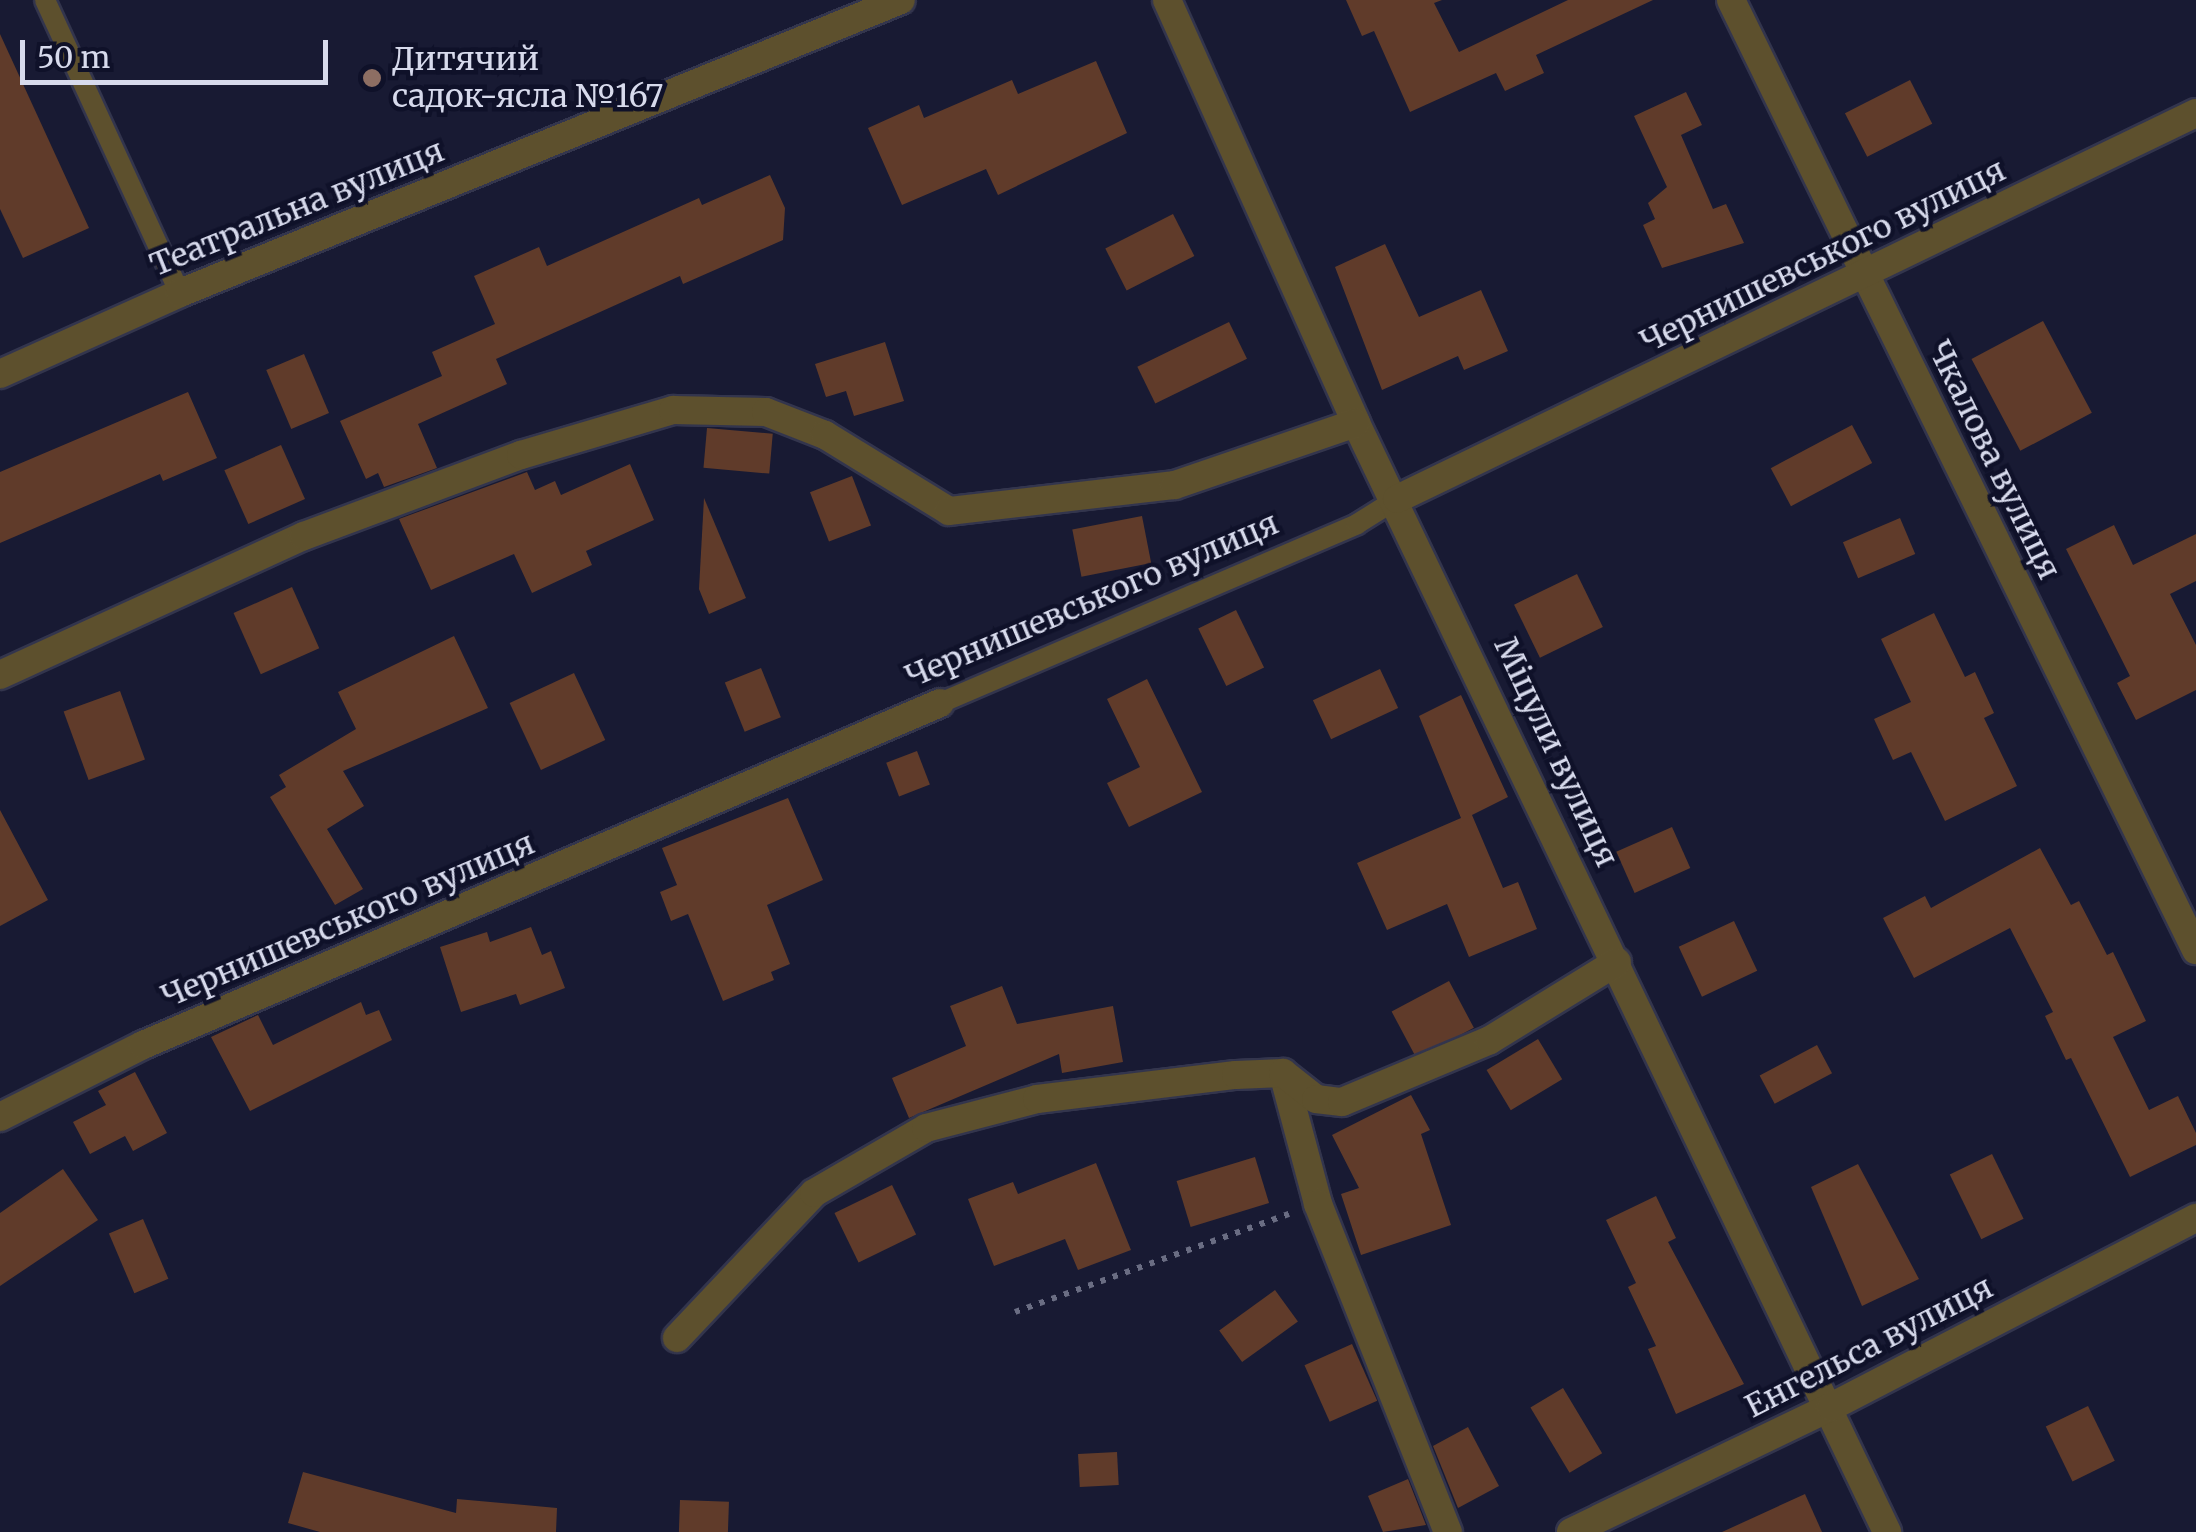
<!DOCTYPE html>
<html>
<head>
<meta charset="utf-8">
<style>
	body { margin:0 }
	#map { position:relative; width:2196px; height:1532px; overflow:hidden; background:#181a33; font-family:Merriweather,serif }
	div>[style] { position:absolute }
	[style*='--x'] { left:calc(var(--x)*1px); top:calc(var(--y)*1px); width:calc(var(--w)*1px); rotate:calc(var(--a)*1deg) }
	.building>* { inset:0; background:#603b2a; transform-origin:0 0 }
	.path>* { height:6px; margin-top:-3px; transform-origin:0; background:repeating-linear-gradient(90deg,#6a6d83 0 5px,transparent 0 13px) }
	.roads { filter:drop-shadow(2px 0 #33354d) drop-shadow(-2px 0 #33354d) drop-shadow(0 2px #33354d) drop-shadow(0 -2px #33354d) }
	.service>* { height:20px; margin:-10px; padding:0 10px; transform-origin:10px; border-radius:10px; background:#5d502d }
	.minor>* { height:28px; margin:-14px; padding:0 14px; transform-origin:14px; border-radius:14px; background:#5d502d }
	.tertiary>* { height:28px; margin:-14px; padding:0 14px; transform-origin:14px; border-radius:14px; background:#5d502d }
	.dots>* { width:28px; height:28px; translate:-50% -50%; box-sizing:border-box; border:5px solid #0f1129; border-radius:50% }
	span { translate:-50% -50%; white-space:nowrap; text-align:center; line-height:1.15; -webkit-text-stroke:9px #0f1129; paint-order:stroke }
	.poi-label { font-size:32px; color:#d7daec }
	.left { translate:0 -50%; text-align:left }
	.street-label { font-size:32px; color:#d7daec }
	.scale { position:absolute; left:20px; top:40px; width:308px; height:45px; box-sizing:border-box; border:5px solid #d7daec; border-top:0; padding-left:12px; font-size:30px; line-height:35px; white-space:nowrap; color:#d7daec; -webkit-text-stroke:8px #0f1129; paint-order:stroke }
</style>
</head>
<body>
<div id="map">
	<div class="building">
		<div style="clip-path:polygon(1346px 0,1442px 0,1434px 3px,1459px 52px,1568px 0,1653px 0,1536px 55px,1544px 73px,1505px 91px,1496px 73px,1410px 112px,1374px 31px,1362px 36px)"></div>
		<div style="clip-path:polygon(0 34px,89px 228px,23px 258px,0 209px)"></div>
		<div style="clip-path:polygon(1096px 61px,1127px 133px,998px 195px,986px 169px,902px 205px,868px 128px,919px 105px,924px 118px,1012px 80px,1018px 94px)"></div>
		<div style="left:1910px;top:80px;width:49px;height:73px;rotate:63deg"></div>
		<div style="clip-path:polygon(1686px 92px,1702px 125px,1681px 135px,1713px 209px,1726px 204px,1744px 243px,1662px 268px,1643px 225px,1655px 219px,1648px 203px,1667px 187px,1634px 116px)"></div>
		<div style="clip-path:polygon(770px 175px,785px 208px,783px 240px,683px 284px,680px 276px,496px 359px,507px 384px,418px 424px,437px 468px,384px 487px,378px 473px,366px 479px,340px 421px,442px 376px,432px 352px,495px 324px,474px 276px,539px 247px,547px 266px,699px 198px,702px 205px)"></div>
		<div style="left:1173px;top:214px;width:47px;height:76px;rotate:63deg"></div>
		<div style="clip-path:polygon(1385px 244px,1419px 317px,1481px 290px,1508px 351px,1464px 370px,1458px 356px,1382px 390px,1335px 267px)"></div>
		<div style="left:2043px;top:321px;width:104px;height:81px;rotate:62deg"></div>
		<div style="left:1229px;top:322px;width:41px;height:102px;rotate:64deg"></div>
		<div style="clip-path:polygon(885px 342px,904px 401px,854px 416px,846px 391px,826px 397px,815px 364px)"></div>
		<div style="left:304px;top:354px;width:64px;height:41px;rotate:67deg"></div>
		<div style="clip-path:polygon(188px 392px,217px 458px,163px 481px,160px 474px,0 543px,0 472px)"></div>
		<div style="left:1852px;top:425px;width:43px;height:92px;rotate:62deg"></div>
		<div style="left:707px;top:428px;width:66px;height:40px;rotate:5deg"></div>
		<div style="left:281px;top:445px;width:59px;height:62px;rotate:66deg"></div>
		<div style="clip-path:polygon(630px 464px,654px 520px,586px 551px,592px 565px,532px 593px,514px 554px,431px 590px,399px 519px,527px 472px,535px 490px,555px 481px,561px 495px)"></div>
		<div style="left:852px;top:476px;width:53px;height:45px;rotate:69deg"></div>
		<div style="clip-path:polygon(704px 498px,746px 598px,709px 614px,699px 589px)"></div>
		<div style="left:1142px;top:516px;width:48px;height:71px;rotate:79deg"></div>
		<div style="left:1900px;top:518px;width:39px;height:62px;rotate:67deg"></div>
		<div style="clip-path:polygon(2114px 525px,2133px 565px,2196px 534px,2196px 581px,2170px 594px,2196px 645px,2196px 690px,2136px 720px,2117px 683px,2130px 676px,2066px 549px)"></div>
		<div style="left:1577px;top:574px;width:59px;height:70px;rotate:64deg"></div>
		<div style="left:292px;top:587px;width:67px;height:64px;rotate:66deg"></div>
		<div style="left:1236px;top:610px;width:64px;height:42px;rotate:64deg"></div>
		<div style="clip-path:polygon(1934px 613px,1965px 677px,1975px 672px,1994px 713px,1984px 718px,2017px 786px,1945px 821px,1911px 752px,1893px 760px,1874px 719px,1911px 702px,1881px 639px)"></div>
		<div style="clip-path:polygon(454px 636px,488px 708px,343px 771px,364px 806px,327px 829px,363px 889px,335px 905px,270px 797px,286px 787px,279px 775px,356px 729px,338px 692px)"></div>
		<div style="left:761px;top:668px;width:53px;height:39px;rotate:68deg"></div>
		<div style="left:1380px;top:669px;width:43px;height:74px;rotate:65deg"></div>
		<div style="left:574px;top:673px;width:74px;height:71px;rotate:65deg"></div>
		<div style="clip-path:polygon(1147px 679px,1202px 792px,1129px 827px,1107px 783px,1140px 767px,1107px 699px)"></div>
		<div style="left:120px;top:691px;width:73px;height:60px;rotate:70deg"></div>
		<div style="clip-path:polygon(1461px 695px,1508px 797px,1472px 815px,1503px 888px,1518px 882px,1537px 929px,1469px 957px,1447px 904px,1387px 930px,1357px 863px,1461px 818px,1419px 716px)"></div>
		<div style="left:917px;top:751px;width:36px;height:33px;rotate:69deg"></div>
		<div style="clip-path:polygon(788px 798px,823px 880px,767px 905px,790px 964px,771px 972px,774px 980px,723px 1001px,688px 914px,671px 921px,660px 892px,677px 885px,662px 848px)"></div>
		<div style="clip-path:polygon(0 810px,48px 900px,0 926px)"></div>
		<div style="left:1672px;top:827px;width:45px;height:61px;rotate:66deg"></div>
		<div style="clip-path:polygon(2040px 848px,2071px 905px,2079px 901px,2107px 955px,2113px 952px,2146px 1021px,2113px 1037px,2149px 1110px,2178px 1096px,2196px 1133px,2196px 1145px,2130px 1177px,2071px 1058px,2066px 1060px,2045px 1016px,2053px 1012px,2010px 928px,1914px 978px,1883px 918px,1925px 896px,1931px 908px)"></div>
		<div style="left:1734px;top:921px;width:55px;height:61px;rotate:65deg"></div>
		<div style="clip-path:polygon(531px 927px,542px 955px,551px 951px,565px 988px,520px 1005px,516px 994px,461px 1012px,440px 947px,487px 932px,490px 942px)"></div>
		<div style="left:1449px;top:981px;width:53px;height:65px;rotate:62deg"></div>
		<div style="clip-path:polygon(1002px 986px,1017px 1024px,1113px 1006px,1123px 1062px,1062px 1073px,1059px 1054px,909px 1118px,892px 1078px,966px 1046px,950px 1006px)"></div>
		<div style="clip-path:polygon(361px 1002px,366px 1015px,379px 1010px,392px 1040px,250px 1111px,211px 1037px,258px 1015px,273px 1045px)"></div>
		<div style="left:1538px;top:1039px;width:47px;height:60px;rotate:59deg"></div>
		<div style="left:1817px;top:1045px;width:32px;height:65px;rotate:62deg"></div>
		<div style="clip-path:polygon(135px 1072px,167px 1133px,133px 1151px,125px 1136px,90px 1154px,73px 1122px,106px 1105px,98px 1091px)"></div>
		<div style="clip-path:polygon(1411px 1095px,1430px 1130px,1421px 1134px,1451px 1225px,1361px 1255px,1341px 1194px,1359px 1188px,1332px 1135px)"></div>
		<div style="left:1992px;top:1154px;width:72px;height:47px;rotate:64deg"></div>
		<div style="left:1255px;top:1157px;width:48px;height:82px;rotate:73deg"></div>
		<div style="clip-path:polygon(1096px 1163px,1131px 1250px,1078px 1270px,1065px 1239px,994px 1266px,968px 1199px,1013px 1182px,1018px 1194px)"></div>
		<div style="clip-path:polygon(1858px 1164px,1919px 1279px,1862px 1306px,1811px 1187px)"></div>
		<div style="clip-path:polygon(63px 1169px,98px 1220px,0 1286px,0 1213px)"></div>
		<div style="left:892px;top:1185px;width:55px;height:64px;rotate:64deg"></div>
		<div style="clip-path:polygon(1656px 1196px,1676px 1238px,1668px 1242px,1744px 1384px,1676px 1414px,1648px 1349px,1656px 1346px,1628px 1287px,1636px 1283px,1606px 1220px)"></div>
		<div style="left:143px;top:1219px;width:65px;height:37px;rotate:67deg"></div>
		<div style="left:1275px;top:1290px;width:39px;height:69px;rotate:54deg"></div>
		<div style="left:1352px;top:1344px;width:62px;height:52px;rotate:66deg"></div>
		<div style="left:1563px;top:1388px;width:76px;height:38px;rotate:59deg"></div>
		<div style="left:2088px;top:1406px;width:61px;height:47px;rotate:64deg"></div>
		<div style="clip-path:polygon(1468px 1427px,1499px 1486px,1458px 1508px,1433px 1446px)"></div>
		<div style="left:1117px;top:1452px;width:33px;height:39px;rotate:87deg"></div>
		<div style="clip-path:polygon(303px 1472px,456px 1513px,457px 1499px,557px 1508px,556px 1532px,320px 1532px,288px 1523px)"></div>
		<div style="clip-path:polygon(1408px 1479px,1426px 1525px,1383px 1532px,1368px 1496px)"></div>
		<div style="clip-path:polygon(1805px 1494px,1822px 1532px,1722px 1532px)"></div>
		<div style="left:680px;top:1500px;width:49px;height:32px;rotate:2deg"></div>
	</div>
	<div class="path">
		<div style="--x:1015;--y:1312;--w:291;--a:-19.7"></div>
	</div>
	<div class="roads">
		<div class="service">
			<div style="--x:45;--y:0;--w:323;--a:65.3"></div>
			<div style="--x:940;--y:703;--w:454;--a:-23.2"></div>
			<div style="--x:1357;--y:524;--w:47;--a:-32"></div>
		</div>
		<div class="minor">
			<div style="--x:1167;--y:0;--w:463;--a:65.9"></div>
			<div style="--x:1356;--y:423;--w:1230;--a:64.41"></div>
			<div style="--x:1731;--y:0;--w:1058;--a:63.92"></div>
			<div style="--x:1397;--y:499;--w:887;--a:-25.79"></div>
			<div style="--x:0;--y:675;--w:334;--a:-24.6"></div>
			<div style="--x:304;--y:536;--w:232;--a:-20.5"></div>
			<div style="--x:521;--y:455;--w:159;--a:-16.5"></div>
			<div style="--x:673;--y:410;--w:93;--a:1.2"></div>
			<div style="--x:766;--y:412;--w:63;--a:21.3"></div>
			<div style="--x:825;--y:435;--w:145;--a:31.5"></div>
			<div style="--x:949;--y:511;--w:227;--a:-6.6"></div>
			<div style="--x:1175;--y:485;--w:191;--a:-18.9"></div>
			<div style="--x:1283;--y:1073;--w:136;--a:75"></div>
			<div style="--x:1318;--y:1204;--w:353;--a:68.4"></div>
			<div style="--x:0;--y:1117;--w:160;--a:-26.7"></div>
			<div style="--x:143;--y:1045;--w:867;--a:-23.22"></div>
			<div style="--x:677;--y:1338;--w:199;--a:-46.6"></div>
			<div style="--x:814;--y:1193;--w:129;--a:-30.1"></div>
			<div style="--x:926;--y:1128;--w:115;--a:-14.6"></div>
			<div style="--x:1037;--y:1099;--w:200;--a:-6.9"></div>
			<div style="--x:1236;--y:1075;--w:47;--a:-2.4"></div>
			<div style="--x:1283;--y:1073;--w:42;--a:38.2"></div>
			<div style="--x:1316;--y:1099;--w:26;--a:7"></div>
			<div style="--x:1342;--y:1102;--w:160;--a:-22.7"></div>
			<div style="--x:1490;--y:1040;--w:149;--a:-31.6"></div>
			<div style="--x:1571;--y:1532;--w:288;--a:-25.7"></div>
			<div style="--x:1831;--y:1407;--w:411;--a:-27.4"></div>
		</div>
		<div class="tertiary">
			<div style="--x:0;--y:374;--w:197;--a:-24.2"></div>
			<div style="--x:180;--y:293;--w:778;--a:-22.12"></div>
		</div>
	</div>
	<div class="dots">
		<div style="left:372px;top:78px;background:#8d6e63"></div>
	</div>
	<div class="poi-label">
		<span class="left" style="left:392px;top:78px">Дитячий<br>садок-ясла №167</span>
	</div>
	<div class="street-label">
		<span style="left:297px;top:208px;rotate:-22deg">Театральна вулиця</span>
		<span style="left:1823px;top:256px;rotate:-26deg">Чернишевського вулиця</span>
		<span style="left:1994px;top:460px;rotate:64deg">Чкалова вулиця</span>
		<span style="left:1092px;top:600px;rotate:-23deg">Чернишевського вулиця</span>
		<span style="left:1556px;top:752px;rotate:65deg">Міцули вулиця</span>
		<span style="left:348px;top:920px;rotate:-23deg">Чернишевського вулиця</span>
		<span style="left:1869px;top:1347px;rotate:-27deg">Енгельса вулиця</span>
	</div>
	<div class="scale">50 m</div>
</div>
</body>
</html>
